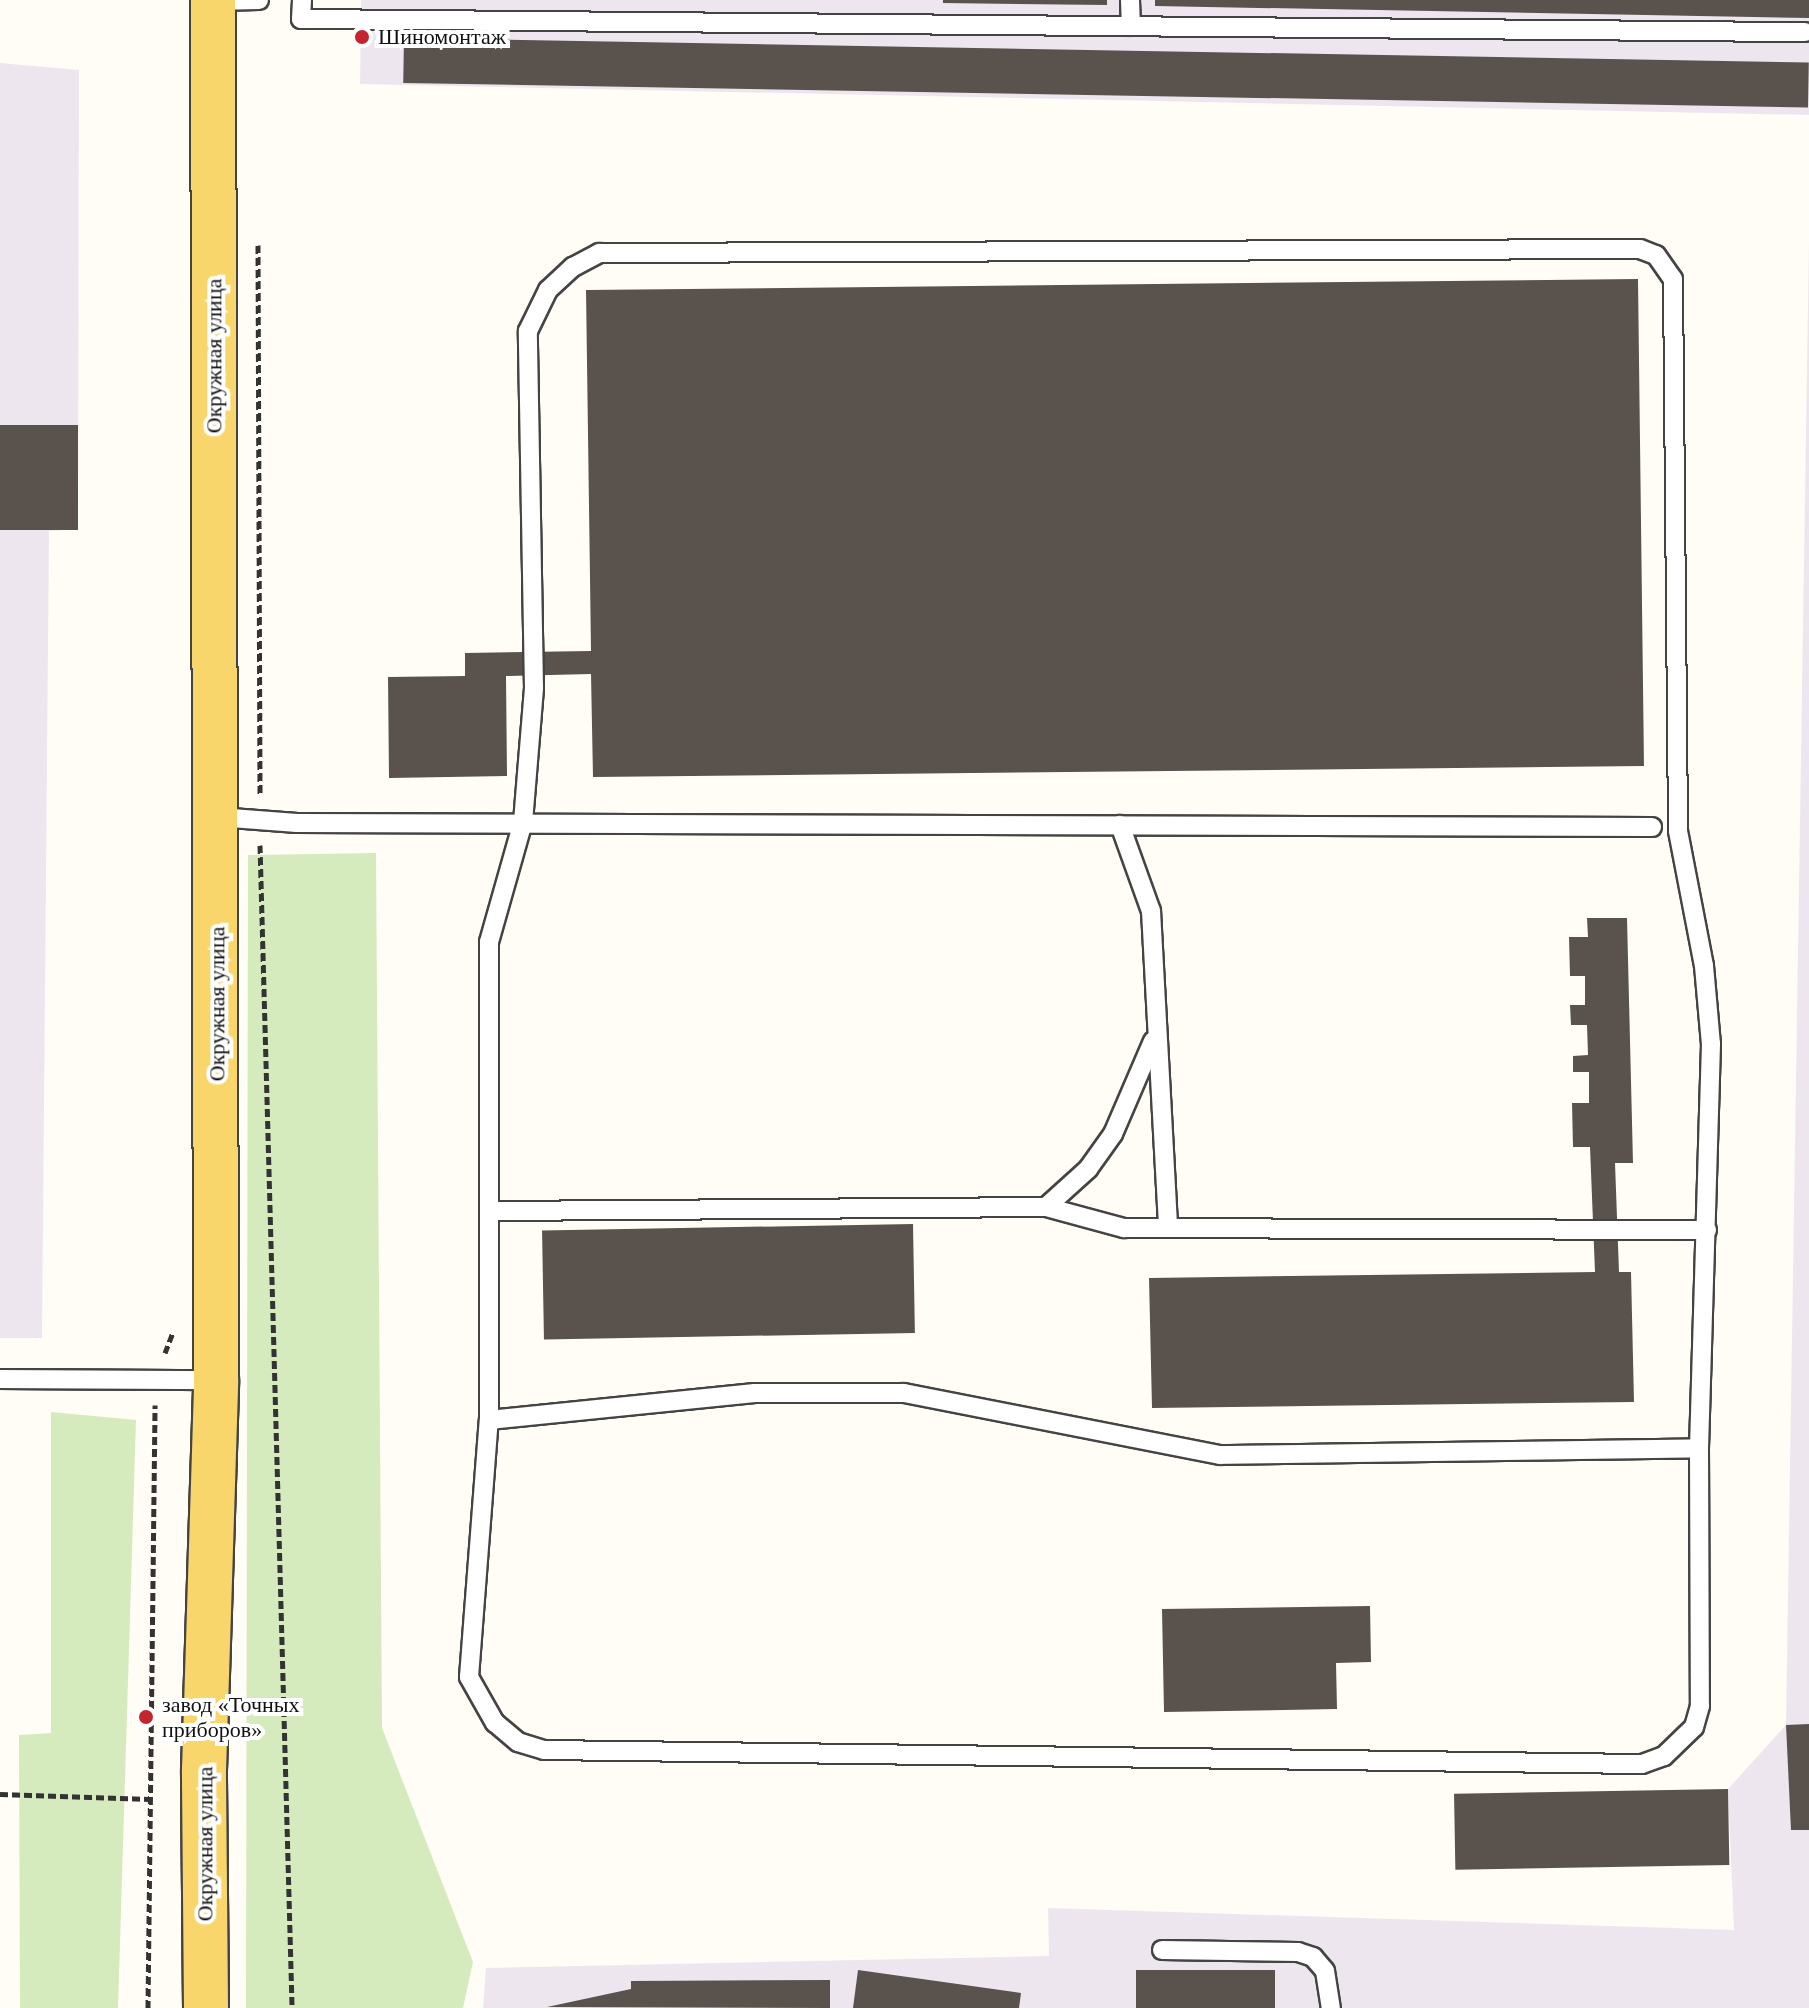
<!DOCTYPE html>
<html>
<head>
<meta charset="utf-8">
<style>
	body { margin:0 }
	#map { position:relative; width:1809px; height:2008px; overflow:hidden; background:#fffdf5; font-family:Georgia,serif }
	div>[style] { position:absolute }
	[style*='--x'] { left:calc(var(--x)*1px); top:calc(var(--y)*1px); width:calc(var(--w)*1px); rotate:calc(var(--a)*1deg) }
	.industrial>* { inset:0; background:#eee6ef }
	.green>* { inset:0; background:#d5ebbd }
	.building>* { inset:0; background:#5a524d; transform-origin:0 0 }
	.path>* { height:5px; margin-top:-2.5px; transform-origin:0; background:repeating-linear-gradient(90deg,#333 0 8px,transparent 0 12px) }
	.roads { filter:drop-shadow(2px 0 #444) drop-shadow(-2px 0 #444) drop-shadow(0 2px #444) drop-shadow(0 -2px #444) }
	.lane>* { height:18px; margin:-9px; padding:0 9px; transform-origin:9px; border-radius:9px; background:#fff }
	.primary>* { height:44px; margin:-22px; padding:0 22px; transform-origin:22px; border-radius:22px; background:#f9d66b }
	.dots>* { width:22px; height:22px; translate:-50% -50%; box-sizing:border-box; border:4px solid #fff; border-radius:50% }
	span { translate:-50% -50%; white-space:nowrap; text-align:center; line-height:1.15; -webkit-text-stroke:8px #fff; paint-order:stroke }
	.poi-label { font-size:22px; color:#111 }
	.left { translate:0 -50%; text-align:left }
	.street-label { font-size:22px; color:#111 }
</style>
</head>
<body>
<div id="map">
	<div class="industrial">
		<div style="clip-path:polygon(361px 0,1809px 0,1809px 115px,360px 84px)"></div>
		<div style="clip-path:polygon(0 63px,79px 70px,78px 529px,49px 531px,42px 1338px,0 1338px)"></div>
		<div style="clip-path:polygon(1809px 240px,1809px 2008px,483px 2008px,486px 1968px,1049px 1956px,1048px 1908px,1734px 1930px,1728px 1789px,1786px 1725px)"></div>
	</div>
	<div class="green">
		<div style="clip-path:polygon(376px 853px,382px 1728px,473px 1962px,463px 2008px,246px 2008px,248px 855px)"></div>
		<div style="clip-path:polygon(51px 1412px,136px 1420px,118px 2008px,20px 2008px,19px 1735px,51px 1733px)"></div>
	</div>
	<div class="building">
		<div style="clip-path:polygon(943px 0,1107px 0,1107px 5px,943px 3px)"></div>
		<div style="clip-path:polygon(1155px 0,1809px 0,1809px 18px,1155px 6px)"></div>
		<div style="left:404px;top:38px;width:1405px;height:45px;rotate:1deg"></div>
		<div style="clip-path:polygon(1638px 279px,1644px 766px,593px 777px,591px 674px,506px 676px,507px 776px,389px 778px,388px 677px,465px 676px,465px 653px,591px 651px,586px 290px)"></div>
		<div style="left:0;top:425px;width:78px;height:105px"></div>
		<div style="clip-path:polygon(1587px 918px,1627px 918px,1633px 1163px,1615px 1163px,1619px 1272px,1631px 1272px,1634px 1402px,1152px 1408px,1149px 1278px,1595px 1272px,1590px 1147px,1573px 1147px,1572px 1103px,1589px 1103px,1589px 1072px,1573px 1072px,1573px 1056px,1588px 1055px,1587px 1025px,1571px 1025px,1570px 1005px,1585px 1005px,1585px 976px,1570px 976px,1569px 937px,1588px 937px)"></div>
		<div style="left:913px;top:1224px;width:109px;height:371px;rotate:89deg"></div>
		<div style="clip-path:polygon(1370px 1606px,1371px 1662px,1336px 1663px,1337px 1709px,1164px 1712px,1162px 1609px)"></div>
		<div style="clip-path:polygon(1809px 1724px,1809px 1830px,1791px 1830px,1786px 1725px)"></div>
		<div style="left:1728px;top:1789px;width:76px;height:274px;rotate:89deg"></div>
		<div style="clip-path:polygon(858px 1970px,1021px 1993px,1019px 2008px,853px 2008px)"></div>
		<div style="left:1275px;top:1970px;width:38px;height:139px;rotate:90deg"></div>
		<div style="clip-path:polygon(830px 1980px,830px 2008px,547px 2007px,631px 1989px,631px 1981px)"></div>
	</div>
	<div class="path">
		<div style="--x:258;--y:245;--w:550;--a:89.79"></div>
		<div style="--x:260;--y:845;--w:1163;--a:88.42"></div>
		<div style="--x:165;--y:1353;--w:22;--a:-69"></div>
		<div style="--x:0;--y:1794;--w:150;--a:1.9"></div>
		<div style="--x:148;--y:2008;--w:603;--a:-89.33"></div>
	</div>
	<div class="roads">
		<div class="lane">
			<div style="--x:302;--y:0;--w:19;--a:93"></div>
			<div style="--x:301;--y:19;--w:1504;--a:0.5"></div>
			<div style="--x:1130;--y:0;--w:26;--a:88"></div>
			<div style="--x:213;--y:1;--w:46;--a:-1.2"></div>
			<div style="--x:1640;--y:249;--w:17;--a:21"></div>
			<div style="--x:1656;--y:255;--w:29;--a:55"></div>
			<div style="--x:1673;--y:279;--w:552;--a:89.48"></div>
			<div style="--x:1678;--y:831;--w:137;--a:79.1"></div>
			<div style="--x:1704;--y:966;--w:78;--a:84.9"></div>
			<div style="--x:1711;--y:1044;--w:404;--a:91.7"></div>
			<div style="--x:1699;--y:1448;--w:258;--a:89.8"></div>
			<div style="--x:1700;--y:1706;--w:22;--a:106"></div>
			<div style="--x:1694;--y:1727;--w:42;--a:136"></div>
			<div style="--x:1664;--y:1756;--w:23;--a:160"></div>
			<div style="--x:1642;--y:1764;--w:1098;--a:-179.27"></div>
			<div style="--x:544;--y:1750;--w:27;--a:-163"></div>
			<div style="--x:518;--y:1742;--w:30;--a:-140"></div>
			<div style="--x:495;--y:1723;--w:53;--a:-119.5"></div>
			<div style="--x:469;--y:1677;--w:258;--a:-85.6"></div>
			<div style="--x:489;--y:1420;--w:478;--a:-90"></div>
			<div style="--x:489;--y:942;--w:125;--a:-74.2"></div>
			<div style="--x:523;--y:822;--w:134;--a:-85.3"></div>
			<div style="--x:534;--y:688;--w:357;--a:-91"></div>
			<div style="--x:528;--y:331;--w:46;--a:-64"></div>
			<div style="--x:548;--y:290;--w:34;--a:-43"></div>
			<div style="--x:573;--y:267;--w:30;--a:-28"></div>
			<div style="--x:599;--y:253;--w:1041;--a:-0.22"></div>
			<div style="--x:218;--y:817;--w:79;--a:4.3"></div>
			<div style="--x:297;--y:823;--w:1355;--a:0.17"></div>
			<div style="--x:1120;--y:825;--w:91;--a:70.2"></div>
			<div style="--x:1151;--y:911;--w:317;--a:86.9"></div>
			<div style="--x:1046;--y:1207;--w:57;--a:-42.1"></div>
			<div style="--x:1088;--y:1169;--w:43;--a:-54.5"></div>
			<div style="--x:1113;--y:1134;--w:101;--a:-66.7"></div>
			<div style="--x:491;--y:1211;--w:555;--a:-0.41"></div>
			<div style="--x:1046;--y:1207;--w:81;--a:15.1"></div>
			<div style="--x:1124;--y:1228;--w:583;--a:0.2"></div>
			<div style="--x:0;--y:1379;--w:216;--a:0.3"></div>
			<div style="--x:489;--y:1420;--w:267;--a:-5.8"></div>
			<div style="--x:755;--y:1393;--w:149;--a:0"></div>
			<div style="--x:904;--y:1393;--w:322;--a:11.1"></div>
			<div style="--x:1220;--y:1455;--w:479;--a:-0.8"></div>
			<div style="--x:1162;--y:1950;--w:136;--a:0.8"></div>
			<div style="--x:1298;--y:1952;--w:16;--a:18"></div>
			<div style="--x:1313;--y:1957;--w:18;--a:49"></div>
			<div style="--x:1325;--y:1971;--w:37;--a:81"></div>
		</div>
		<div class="primary">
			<div style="--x:206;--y:2008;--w:238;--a:-90.5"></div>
			<div style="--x:204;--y:1770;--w:390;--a:-88.2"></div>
			<div style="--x:216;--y:1380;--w:1380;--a:-90.12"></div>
		</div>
	</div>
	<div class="dots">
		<div style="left:362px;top:37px;background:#c4262e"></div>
		<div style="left:146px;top:1717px;background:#c4262e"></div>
	</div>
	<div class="poi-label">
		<span class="left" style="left:378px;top:37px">Шиномонтаж</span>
		<span class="left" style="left:162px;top:1717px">завод «Точных<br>приборов»</span>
	</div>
	<div class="street-label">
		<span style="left:214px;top:356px;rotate:-90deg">Окружная улица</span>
		<span style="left:217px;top:1004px;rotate:-90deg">Окружная улица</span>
		<span style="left:205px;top:1844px;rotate:-90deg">Окружная улица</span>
	</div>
</div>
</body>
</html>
